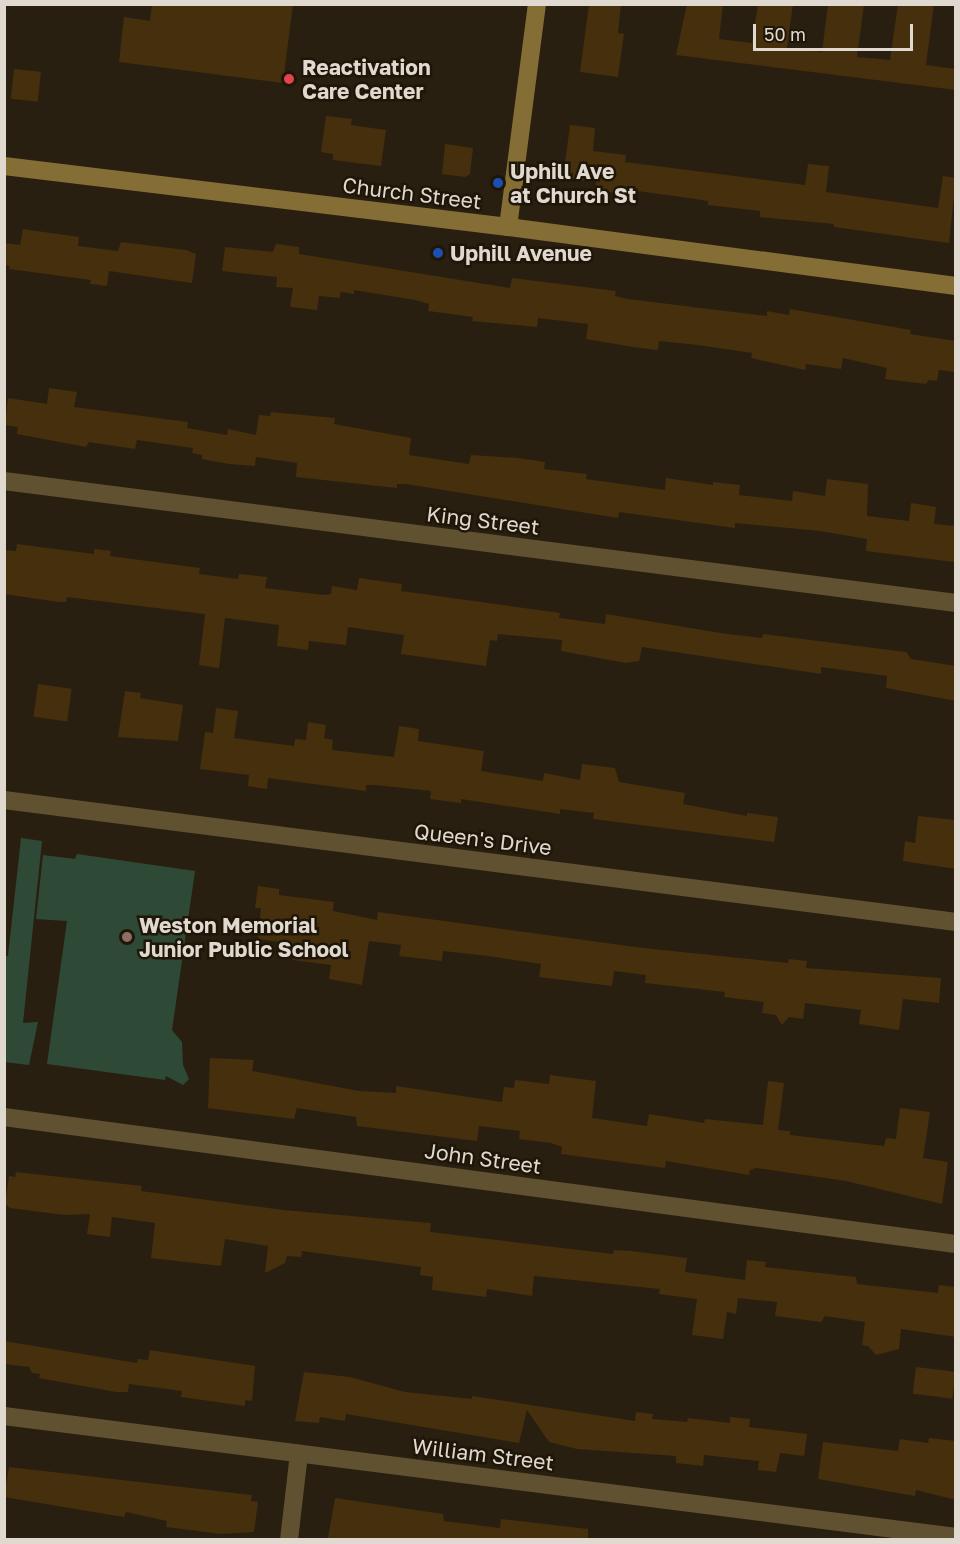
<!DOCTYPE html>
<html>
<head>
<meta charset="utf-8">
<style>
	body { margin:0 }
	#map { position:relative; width:960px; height:1544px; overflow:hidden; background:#291f11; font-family:"Golos Text",sans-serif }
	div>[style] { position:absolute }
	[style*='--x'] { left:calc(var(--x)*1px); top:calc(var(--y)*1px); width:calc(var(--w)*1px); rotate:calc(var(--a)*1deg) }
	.green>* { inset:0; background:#2e4a36 }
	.building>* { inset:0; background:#452f0c; transform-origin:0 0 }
	.street>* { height:18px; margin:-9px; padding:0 9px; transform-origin:9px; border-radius:9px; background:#605231 }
	.secondary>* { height:18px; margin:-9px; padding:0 9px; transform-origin:9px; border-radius:9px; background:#856e36 }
	.dots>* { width:16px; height:16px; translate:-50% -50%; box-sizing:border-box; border:3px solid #1f1608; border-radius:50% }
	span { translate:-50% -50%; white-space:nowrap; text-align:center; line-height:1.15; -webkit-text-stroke:5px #1f1608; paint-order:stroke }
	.poi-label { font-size:21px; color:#e0d9d0; font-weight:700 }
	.left { translate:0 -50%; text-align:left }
	.street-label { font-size:21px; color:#e0d9d0 }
	.frame { position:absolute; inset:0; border:6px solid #e0d9d0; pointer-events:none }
	.scale { position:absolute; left:753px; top:24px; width:160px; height:27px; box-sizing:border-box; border:3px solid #e0d9d0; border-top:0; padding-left:8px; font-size:18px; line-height:21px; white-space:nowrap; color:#e0d9d0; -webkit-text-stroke:4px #1f1608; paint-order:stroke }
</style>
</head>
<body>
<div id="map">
	<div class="green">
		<div style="clip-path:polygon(21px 838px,42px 841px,23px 1023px,38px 1022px,29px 1065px,4px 1062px,5px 956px,8px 956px)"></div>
		<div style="clip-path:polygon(77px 854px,195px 871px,172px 1030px,182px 1042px,183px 1065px,189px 1079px,183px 1085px,166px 1076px,165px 1080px,47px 1064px,67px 921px,36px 919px,43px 855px,75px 859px)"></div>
	</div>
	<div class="building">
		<div style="clip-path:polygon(152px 4px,293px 4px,283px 83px,119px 62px,124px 17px,150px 21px)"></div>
		<div style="clip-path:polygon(589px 4px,621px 4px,618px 33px,624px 34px,618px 77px,580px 72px)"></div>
		<div style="clip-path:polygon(687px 4px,723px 4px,719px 39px,752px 43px,758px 4px,793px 4px,787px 48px,822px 52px,828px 4px,864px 4px,857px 57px,890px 60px,898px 4px,934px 4px,926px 65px,956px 69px,956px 90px,676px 55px)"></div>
		<div style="left:14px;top:69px;width:27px;height:30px;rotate:6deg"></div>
		<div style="clip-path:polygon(326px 116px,352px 119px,351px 125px,386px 130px,381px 166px,333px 160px,333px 154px,321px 152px)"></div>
		<div style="clip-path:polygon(570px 125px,595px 128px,593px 151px,626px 155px,625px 162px,805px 185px,808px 164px,829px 166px,826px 192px,938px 208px,943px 176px,956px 178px,949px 243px,834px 227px,834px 224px,760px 217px,760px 211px,708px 205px,708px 201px,689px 198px,630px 190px,629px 195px,595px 190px,596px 182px,563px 178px)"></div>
		<div style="clip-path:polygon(445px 144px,473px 148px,470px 174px,465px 177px,442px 174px)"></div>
		<div style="clip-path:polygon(23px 229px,79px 237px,78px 246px,118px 251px,121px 242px,186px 250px,196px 254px,192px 283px,109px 271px,107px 286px,90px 284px,91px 280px,9px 269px,10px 266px,4px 265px,4px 243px,20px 245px)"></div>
		<div style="clip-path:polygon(276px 244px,299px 247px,299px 254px,510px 288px,512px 278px,616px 291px,615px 296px,628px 299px,767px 316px,767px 311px,789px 315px,790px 309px,911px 330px,910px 334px,956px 341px,956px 372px,939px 370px,937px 381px,929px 380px,926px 384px,885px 379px,887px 368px,843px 358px,841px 369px,806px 364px,805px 370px,751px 358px,752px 353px,698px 345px,659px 341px,658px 350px,633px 347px,586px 339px,588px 324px,538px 318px,537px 327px,472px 321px,473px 317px,428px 311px,429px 304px,415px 300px,354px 290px,354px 294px,340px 292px,340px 298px,319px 296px,317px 310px,290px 307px,293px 288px,276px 287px,277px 277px,222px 271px,225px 247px,273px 252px)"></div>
		<div style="clip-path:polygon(49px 388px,77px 392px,74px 407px,188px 422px,187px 428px,227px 435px,228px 429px,256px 435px,259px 415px,270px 416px,271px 412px,335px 418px,334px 424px,411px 438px,409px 455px,469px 464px,471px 455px,518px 458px,545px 462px,544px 469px,587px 474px,586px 479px,665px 490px,666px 478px,713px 485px,713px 482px,740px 485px,739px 495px,792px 501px,793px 491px,825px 496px,827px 479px,868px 484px,867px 516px,909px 521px,911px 503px,936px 507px,934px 524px,956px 526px,954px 562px,866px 551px,867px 539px,820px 531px,735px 523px,735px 528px,619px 512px,618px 518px,406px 484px,397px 484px,397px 488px,296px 477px,297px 463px,256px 457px,255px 466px,229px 464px,202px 459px,202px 455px,192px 453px,193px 448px,137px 440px,135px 449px,89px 442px,86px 447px,17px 434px,18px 427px,5px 425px,8px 398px,47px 404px)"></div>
		<div style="clip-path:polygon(17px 544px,94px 554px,94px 549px,111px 551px,110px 556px,200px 568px,199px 574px,238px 579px,239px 574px,267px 577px,265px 588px,324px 595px,331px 594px,332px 586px,357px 590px,359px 578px,402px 584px,401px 591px,560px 613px,559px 618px,605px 624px,606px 614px,727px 634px,762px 638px,763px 634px,906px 652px,911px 659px,956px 666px,956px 701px,886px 688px,887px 676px,821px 667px,821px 674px,642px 647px,639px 661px,626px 663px,561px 651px,562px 640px,498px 634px,497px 641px,490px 640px,486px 666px,401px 654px,404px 635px,348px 627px,346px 645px,309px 641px,308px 650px,277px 646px,279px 625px,225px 618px,219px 668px,199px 665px,205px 614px,67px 597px,66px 602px,59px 602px,4px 594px,4px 550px,16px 551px)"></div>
		<div style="left:38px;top:684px;width:34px;height:33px;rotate:8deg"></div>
		<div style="clip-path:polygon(125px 691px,141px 693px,140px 698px,183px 705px,178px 741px,118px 737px)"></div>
		<div style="clip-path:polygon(216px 708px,238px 711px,234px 738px,294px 746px,295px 739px,306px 740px,308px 722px,326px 725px,324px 738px,333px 740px,332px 750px,394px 757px,399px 726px,419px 729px,418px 741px,484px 751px,481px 771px,543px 781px,544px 773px,580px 780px,582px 764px,615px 768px,619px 782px,685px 793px,683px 804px,747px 816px,747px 813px,778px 817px,774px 842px,593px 819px,594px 813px,560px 809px,560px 814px,461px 799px,461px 803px,430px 799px,431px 791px,376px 785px,366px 785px,366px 791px,268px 778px,267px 789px,248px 786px,249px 775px,200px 769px,205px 732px,213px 733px)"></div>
		<div style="clip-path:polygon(918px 816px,956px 820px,956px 869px,903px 861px,905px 841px,915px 843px)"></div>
		<div style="clip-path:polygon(258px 886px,279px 889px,279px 895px,334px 902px,333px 911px,377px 920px,378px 912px,643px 948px,788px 963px,789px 959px,807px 961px,806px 968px,941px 978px,939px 1003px,903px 999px,899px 1030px,859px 1024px,861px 1010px,805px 1003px,803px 1019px,789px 1017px,782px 1025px,776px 1015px,762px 1013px,764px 1002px,724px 997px,725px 992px,645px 983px,646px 975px,614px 971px,612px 986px,539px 977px,541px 964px,488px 956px,443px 951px,442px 961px,399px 956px,401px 945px,369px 941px,362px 985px,329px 979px,331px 965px,293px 960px,295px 944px,258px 939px,261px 908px,255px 908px)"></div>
		<div style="clip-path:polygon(210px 1058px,254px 1060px,252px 1071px,359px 1091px,396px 1093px,396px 1086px,502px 1102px,504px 1087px,514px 1088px,515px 1080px,549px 1084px,550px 1075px,596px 1081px,592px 1118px,647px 1126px,649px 1114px,704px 1123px,705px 1119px,763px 1125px,768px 1081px,784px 1083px,778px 1130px,790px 1131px,790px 1135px,884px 1146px,886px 1138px,896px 1139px,900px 1108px,930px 1112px,923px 1158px,948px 1162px,942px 1204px,846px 1181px,756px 1168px,750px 1170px,749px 1175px,666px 1161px,665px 1168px,561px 1154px,562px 1147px,551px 1143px,519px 1139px,520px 1131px,479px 1126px,477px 1141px,357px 1126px,356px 1117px,297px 1108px,294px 1119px,208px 1108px)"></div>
		<div style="clip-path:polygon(16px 1172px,142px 1186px,141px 1191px,283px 1210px,431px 1223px,430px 1232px,613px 1254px,614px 1250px,631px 1251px,687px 1258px,685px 1272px,745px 1280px,747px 1260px,766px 1262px,765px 1267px,856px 1277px,857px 1284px,938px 1293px,939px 1285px,956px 1287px,956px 1337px,901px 1329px,899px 1349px,876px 1355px,868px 1346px,862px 1345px,865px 1322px,825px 1316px,821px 1322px,775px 1316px,777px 1302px,738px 1298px,736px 1314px,727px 1312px,723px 1339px,692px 1335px,697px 1299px,659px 1294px,660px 1289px,534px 1276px,532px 1296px,487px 1289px,486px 1297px,432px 1290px,433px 1277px,420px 1275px,421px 1267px,302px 1251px,301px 1257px,287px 1256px,285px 1263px,265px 1273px,268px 1246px,225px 1239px,221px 1266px,151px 1258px,155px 1223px,112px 1217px,110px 1237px,87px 1234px,90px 1214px,65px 1215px,10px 1208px,5px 1204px,9px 1176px,15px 1177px)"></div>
		<div style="clip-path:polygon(4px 1341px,137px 1363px,138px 1359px,148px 1360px,150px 1350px,255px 1366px,252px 1401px,245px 1400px,245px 1406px,181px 1397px,182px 1391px,129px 1384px,128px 1392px,116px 1392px,39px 1378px,40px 1374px,32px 1373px,29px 1367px,4px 1364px)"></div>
		<div style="left:916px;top:1367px;width:40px;height:27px;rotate:7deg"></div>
		<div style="clip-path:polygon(304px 1372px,350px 1377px,405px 1392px,472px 1399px,472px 1396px,635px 1421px,636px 1412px,653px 1414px,652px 1419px,687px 1422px,688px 1418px,730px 1423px,730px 1417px,750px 1419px,749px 1427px,807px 1434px,804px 1456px,780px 1453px,776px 1472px,758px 1470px,759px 1461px,704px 1455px,703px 1466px,676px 1463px,676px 1456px,577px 1449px,549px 1442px,527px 1410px,519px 1443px,346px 1414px,345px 1421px,320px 1417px,319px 1423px,295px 1421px)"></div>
		<div style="clip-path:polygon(929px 1438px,956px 1441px,956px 1500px,916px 1490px,915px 1496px,818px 1479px,823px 1442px,898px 1451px,900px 1439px,928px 1443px)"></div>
		<div style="clip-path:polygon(9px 1467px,252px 1495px,251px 1501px,258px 1502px,254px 1532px,221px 1534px,166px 1527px,167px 1521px,126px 1512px,124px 1517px,111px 1515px,4px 1497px)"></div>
		<div style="clip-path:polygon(335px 1498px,443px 1514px,444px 1521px,500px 1528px,501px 1519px,588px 1529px,588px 1539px,328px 1538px)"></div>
	</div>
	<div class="street">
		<div style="--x:4;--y:481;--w:960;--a:7.3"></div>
		<div style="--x:4;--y:800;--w:960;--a:7.3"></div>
		<div style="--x:4;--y:1117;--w:960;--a:7.6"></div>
		<div style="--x:4;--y:1416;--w:960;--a:7.24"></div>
		<div style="--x:289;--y:1540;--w:87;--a:-83.4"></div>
	</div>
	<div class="secondary">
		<div style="--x:4;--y:166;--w:508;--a:6.9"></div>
		<div style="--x:508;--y:227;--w:452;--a:7.5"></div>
		<div style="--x:508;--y:227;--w:225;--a:-82.6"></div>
	</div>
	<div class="dots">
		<div style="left:289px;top:79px;background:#e0444e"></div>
		<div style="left:498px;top:183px;background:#1a4fb4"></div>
		<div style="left:438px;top:253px;background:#1a4fb4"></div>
		<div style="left:127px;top:937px;background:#8d6e63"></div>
	</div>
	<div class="poi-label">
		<span class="left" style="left:302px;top:79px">Reactivation<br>Care Center</span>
		<span class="left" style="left:510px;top:183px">Uphill Ave<br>at Church St</span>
		<span class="left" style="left:450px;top:253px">Uphill Avenue</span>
		<span class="left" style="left:139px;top:937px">Weston Memorial<br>Junior Public School</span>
	</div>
	<div class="street-label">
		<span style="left:412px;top:193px;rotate:7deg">Church Street</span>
		<span style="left:483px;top:520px;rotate:7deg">King Street</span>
		<span style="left:483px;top:839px;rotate:7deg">Queen's Drive</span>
		<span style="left:483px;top:1158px;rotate:8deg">John Street</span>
		<span style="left:483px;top:1454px;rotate:7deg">William Street</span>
	</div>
	<div class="frame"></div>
	<div class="scale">50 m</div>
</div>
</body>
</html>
